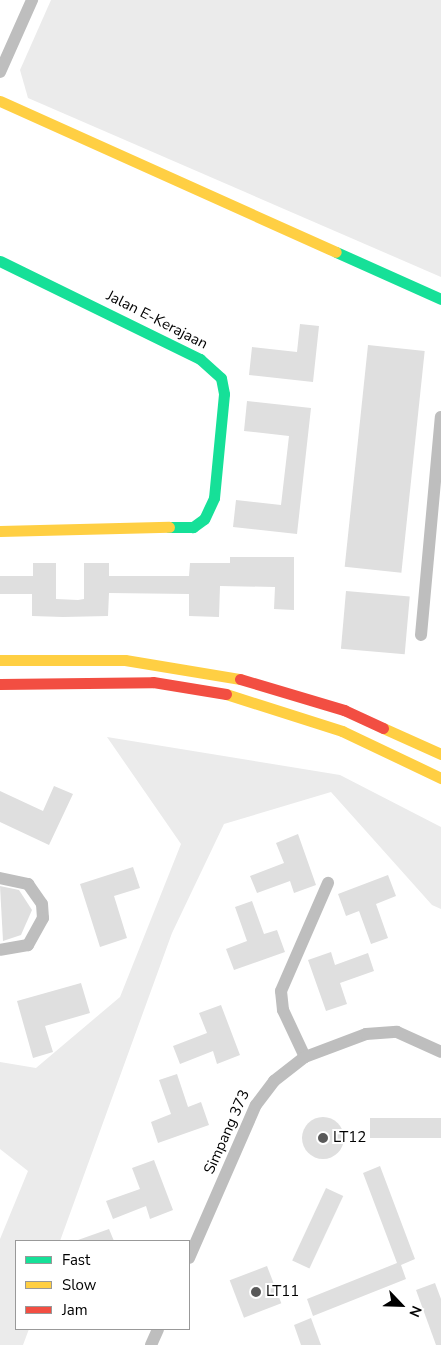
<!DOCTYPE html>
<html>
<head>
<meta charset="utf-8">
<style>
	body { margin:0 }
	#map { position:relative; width:441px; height:1345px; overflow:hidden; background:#fff; font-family:"Nunito Sans",sans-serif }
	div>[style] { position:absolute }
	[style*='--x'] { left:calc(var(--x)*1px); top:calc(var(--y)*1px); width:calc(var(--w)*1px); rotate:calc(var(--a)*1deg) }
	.green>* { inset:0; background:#ebebeb }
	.building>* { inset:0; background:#dfdfdf; transform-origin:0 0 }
	.round { border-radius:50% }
	.street>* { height:12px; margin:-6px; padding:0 6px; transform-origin:6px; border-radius:6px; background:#bebebe }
	.fast>* { height:11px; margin:-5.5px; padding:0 5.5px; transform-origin:5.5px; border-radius:5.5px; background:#16e098 }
	.slow>* { height:11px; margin:-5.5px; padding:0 5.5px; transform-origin:5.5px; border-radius:5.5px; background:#ffcf43 }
	.jam>* { height:11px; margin:-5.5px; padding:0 5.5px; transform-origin:5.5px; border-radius:5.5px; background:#f24e42 }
	.dots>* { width:14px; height:14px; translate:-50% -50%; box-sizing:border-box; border:2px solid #fff; border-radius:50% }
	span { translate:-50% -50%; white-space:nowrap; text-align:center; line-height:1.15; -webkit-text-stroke:4px #fff; paint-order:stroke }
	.street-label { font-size:15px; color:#000 }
	.poi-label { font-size:15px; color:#000 }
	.left { translate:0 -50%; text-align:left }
	.legend { position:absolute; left:15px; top:1240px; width:175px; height:90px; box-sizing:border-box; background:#fff; border:1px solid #999; margin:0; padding:6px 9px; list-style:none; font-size:15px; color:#000 }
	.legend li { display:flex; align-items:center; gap:10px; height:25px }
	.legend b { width:25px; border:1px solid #999 }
	.north { position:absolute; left:376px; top:1280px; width:50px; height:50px; -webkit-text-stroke:4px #fff; paint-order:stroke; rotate:114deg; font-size:14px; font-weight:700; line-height:20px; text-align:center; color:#000 }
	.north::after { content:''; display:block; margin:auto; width:18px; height:22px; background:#000; clip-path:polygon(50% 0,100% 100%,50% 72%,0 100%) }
</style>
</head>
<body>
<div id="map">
	<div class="green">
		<div style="clip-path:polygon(51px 0,441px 0,441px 277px,28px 98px,20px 70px)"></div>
		<div style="clip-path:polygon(107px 737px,340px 775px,441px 827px,441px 909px,432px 905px,331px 792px,224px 824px,172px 933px,60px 1241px,16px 1241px,16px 1329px,29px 1329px,23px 1345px,0 1345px,0 1239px,28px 1171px,0 1149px,0 1062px,36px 1068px,120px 997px,181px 844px)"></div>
	</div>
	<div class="building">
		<div style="clip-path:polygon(300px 324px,319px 326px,313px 382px,249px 375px,252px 347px,297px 352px)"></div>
		<div style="left:368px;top:345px;width:57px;height:223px;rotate:6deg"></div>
		<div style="clip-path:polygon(247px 401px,311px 408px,297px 534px,233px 527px,236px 500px,281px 505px,289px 436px,244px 431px)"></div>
		<div style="clip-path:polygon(230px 557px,294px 557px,294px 610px,274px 609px,275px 587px,220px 586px,219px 617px,189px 616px,189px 594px,109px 593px,108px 616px,63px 617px,32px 616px,32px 594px,0 594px,0 576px,33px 576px,33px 563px,56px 563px,56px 599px,78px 600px,84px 599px,84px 563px,109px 563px,109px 576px,189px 576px,190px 563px,230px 563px)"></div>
		<div style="left:346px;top:591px;width:64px;height:58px;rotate:5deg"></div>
		<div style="clip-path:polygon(54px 786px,73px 794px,49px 845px,0 822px,0 791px,43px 811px)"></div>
		<div style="clip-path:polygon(298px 834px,316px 885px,294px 893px,290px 881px,257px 893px,250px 876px,284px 863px,276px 843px)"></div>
		<div style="clip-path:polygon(133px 867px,140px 888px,114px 896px,127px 938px,100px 947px,80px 884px)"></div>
		<div style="clip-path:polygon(388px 875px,396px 896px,376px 904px,388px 938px,371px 944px,359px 911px,346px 916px,338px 894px)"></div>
		<div style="clip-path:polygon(0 886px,19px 890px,32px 910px,21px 935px,3px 941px)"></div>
		<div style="clip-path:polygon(252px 901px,264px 934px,277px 930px,285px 952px,234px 970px,226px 949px,247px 941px,235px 907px)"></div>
		<div style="clip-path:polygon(331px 952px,335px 965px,368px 953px,374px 971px,340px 983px,347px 1004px,326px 1011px,308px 960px)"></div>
		<div style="clip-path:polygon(81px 983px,90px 1013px,45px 1026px,53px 1052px,33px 1058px,17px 1001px)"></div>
		<div style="clip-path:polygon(221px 1005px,240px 1055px,217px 1064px,213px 1051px,180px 1064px,173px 1046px,207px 1033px,199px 1013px)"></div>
		<div style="clip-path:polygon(177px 1074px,188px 1107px,201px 1102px,209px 1125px,158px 1143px,151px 1122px,171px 1114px,159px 1080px)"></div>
		<div class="round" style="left:302px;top:1117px;width:42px;height:42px"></div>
		<div style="left:441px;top:1118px;width:20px;height:71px;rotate:90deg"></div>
		<div style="clip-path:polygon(154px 1160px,173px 1210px,150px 1219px,146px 1206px,113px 1219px,106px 1201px,140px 1189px,132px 1168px)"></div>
		<div style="clip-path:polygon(380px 1166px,415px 1259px,401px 1265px,406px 1279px,313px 1316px,307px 1299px,397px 1263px,363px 1173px)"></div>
		<div style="left:326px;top:1188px;width:19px;height:80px;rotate:25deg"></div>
		<div style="clip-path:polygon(109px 1229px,114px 1241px,78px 1241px,78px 1240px)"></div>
		<div style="left:267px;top:1266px;width:40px;height:40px;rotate:69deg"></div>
		<div style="clip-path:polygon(435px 1283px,441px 1299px,441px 1345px,436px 1345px,416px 1290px)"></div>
		<div style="clip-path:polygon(311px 1318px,321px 1345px,301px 1345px,294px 1325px)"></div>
	</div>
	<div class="street">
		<div style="--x:0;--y:72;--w:79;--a:-66"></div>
		<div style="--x:421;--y:635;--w:219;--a:-84.8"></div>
		<div style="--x:0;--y:878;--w:29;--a:12"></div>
		<div style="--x:28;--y:884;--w:24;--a:55"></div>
		<div style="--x:42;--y:904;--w:14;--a:86"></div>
		<div style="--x:43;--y:918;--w:31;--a:119"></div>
		<div style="--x:28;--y:945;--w:28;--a:170"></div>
		<div style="--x:305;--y:1057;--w:52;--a:-115.1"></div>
		<div style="--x:283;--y:1010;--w:19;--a:-96"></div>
		<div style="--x:281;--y:991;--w:118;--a:-66.5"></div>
		<div style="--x:189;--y:1258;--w:167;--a:-66.4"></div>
		<div style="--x:256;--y:1105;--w:30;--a:-53"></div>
		<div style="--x:274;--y:1081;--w:39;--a:-38"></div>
		<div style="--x:305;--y:1057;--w:65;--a:-20.7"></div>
		<div style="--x:366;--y:1034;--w:31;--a:-4"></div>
		<div style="--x:397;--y:1032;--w:48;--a:24.4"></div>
		<div style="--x:151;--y:1345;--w:17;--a:-66"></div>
	</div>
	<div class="fast">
		<div style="--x:336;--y:252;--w:115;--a:24.1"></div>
		<div style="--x:0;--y:261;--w:223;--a:26.1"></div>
		<div style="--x:200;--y:359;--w:28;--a:42"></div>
		<div style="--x:221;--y:378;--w:16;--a:79"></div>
		<div style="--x:224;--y:394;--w:104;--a:95.5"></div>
		<div style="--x:214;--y:498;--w:23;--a:115"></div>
		<div style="--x:204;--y:519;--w:14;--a:144"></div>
		<div style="--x:193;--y:527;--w:24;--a:180"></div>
	</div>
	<div class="slow">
		<div style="--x:0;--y:101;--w:368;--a:24.2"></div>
		<div style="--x:0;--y:531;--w:169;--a:-1.4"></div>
		<div style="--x:0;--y:660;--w:125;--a:0"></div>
		<div style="--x:125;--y:660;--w:117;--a:9.4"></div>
		<div style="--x:226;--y:694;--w:122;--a:17.7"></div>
		<div style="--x:342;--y:731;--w:110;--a:25.4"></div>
		<div style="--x:383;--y:728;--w:64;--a:24.1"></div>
	</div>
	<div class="jam">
		<div style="--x:240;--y:679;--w:109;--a:16.6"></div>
		<div style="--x:344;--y:710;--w:43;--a:24.8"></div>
		<div style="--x:0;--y:684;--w:153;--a:-0.7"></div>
		<div style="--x:153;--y:682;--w:74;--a:9.3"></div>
	</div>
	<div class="dots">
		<div style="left:323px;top:1138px;background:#595959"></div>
		<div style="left:256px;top:1292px;background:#595959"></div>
	</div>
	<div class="street-label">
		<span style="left:157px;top:320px;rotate:27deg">Jalan E-Kerajaan</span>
		<span style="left:227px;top:1132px;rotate:-66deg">Simpang 373</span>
	</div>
	<div class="poi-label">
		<span class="left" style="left:333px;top:1138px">LT12</span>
		<span class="left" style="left:266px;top:1292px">LT11</span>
	</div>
	<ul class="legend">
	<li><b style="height:6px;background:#16e098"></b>Fast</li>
	<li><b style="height:6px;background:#ffcf43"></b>Slow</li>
	<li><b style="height:6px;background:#f24e42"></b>Jam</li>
	</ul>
	<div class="north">N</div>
</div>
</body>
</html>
